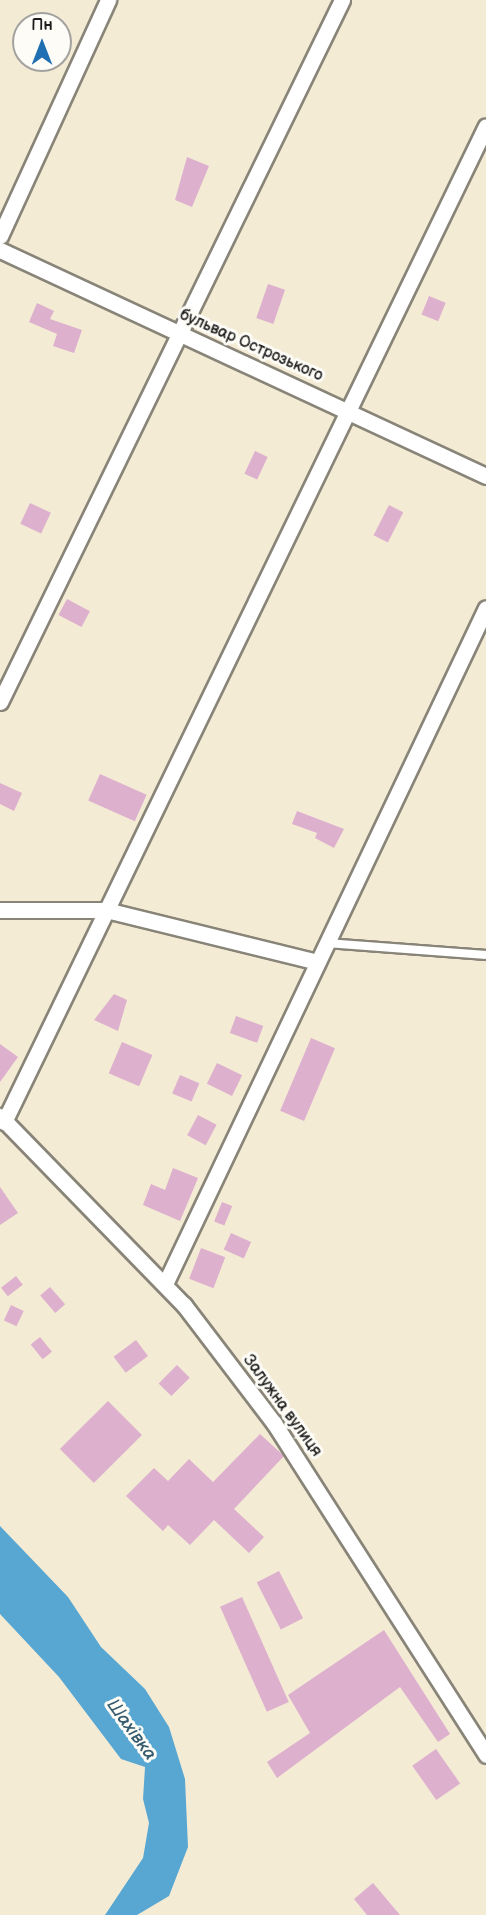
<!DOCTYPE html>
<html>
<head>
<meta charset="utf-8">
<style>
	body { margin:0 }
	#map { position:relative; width:486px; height:1915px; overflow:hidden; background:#f4ebd5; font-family:"Balsamiq Sans",sans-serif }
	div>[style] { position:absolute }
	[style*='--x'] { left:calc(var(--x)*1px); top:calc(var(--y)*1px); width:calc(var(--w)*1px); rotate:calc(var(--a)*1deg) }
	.water>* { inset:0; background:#58a7d2 }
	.building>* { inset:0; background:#ddb0cd; transform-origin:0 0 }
	.roads { filter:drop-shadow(2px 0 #888478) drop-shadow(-2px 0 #888478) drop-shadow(0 2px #888478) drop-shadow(0 -2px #888478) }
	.lane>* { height:8px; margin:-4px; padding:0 4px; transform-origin:4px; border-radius:4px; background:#fff }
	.street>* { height:15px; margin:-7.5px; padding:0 7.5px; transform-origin:7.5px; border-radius:7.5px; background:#fff }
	span { translate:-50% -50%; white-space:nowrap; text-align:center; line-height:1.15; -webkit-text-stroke:6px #fdfcf7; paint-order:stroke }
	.street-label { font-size:16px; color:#1c1c1c }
	.water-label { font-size:18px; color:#375b6e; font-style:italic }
	.north { position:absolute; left:12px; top:12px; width:60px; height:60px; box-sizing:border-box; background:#fdfcf7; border:2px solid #a3a29f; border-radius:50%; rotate:0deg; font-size:16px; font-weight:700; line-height:24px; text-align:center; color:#1c1c1c }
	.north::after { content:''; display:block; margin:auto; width:21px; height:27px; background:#1f6fb2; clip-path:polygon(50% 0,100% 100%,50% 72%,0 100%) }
</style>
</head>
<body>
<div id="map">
	<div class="water">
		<div style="clip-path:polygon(0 1526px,68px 1597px,101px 1647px,145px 1689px,169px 1727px,185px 1779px,188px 1847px,169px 1896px,137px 1915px,105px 1915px,143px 1858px,149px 1823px,143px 1799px,145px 1767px,121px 1759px,59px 1677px,0 1614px)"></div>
	</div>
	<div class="building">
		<div style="clip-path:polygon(187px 157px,209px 166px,192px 207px,175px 200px)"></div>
		<div style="left:268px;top:284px;width:18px;height:36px;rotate:19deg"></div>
		<div style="left:429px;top:296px;width:18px;height:20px;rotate:22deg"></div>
		<div style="clip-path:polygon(37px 303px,54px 311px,50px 319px,82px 330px,74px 353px,53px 346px,57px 334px,29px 322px)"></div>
		<div style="left:255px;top:451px;width:14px;height:25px;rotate:25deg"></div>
		<div style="left:30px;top:503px;width:23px;height:23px;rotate:25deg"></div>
		<div style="left:389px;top:505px;width:16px;height:34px;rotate:27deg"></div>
		<div style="left:67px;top:599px;width:26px;height:18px;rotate:28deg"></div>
		<div style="left:100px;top:774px;width:51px;height:29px;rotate:24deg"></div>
		<div style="clip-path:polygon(0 783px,22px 793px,14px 811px,0 804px)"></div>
		<div style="clip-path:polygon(297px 811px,344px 829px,334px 848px,315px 838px,317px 833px,292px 824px)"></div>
		<div style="clip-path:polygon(114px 994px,127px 1000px,118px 1031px,94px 1020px)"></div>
		<div style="left:236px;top:1016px;width:29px;height:18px;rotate:20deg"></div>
		<div style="left:311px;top:1038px;width:26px;height:79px;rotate:23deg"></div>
		<div style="left:122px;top:1042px;width:33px;height:34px;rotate:23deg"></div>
		<div style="clip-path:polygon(0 1044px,18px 1057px,0 1082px)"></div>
		<div style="left:217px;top:1063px;width:28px;height:23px;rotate:26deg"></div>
		<div style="left:180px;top:1075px;width:21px;height:20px;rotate:23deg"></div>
		<div style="left:198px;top:1115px;width:21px;height:23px;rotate:28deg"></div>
		<div style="clip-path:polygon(173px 1168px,198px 1178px,180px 1221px,143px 1205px,151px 1184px,165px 1190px)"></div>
		<div style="clip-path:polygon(0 1187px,18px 1213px,0 1225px)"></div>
		<div style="left:222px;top:1202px;width:11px;height:21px;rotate:22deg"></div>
		<div style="left:231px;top:1233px;width:22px;height:18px;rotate:24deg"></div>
		<div style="left:201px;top:1248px;width:26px;height:33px;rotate:21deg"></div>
		<div style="left:16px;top:1276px;width:11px;height:19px;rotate:52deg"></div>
		<div style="left:50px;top:1287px;width:23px;height:13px;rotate:49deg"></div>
		<div style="left:11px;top:1305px;width:14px;height:17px;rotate:25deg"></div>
		<div style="left:40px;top:1337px;width:19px;height:12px;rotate:51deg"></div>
		<div style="left:136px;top:1340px;width:20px;height:28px;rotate:53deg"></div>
		<div style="left:177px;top:1365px;width:18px;height:26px;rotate:45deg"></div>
		<div style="left:108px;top:1401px;width:48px;height:68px;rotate:45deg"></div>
		<div style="clip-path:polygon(260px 1434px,284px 1456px,234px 1509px,264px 1537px,249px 1553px,214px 1520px,190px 1545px,168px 1525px,163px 1531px,126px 1496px,154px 1468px,168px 1481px,189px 1459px,213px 1482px)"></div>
		<div style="left:279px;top:1571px;width:53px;height:25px;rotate:63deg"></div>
		<div style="left:242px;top:1597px;width:115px;height:24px;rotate:66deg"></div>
		<div style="clip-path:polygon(384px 1630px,450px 1734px,438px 1742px,400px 1687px,277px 1778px,267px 1762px,310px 1733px,288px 1695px)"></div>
		<div style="left:436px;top:1749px;width:42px;height:29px;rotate:55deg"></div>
		<div style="clip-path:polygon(373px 1883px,400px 1915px,367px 1915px,354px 1899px)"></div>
	</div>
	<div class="roads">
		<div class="lane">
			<div style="--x:327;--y:943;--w:159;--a:4.3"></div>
		</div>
		<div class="street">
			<div style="--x:0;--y:236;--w:260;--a:-65.4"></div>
			<div style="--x:0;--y:250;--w:536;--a:24.94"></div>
			<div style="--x:0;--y:702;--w:781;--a:-64.03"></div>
			<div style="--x:0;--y:910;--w:106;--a:0"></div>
			<div style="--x:106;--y:910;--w:218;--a:13.8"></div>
			<div style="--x:0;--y:1116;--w:264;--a:45.8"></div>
			<div style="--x:184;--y:1305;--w:148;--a:52.7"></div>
			<div style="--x:274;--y:1423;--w:394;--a:57.4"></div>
			<div style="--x:4;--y:1122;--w:1106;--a:-64.18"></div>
			<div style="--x:165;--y:1284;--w:748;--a:-64.6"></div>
		</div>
	</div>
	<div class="street-label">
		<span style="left:251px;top:346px;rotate:24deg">бульвар Острозького</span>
		<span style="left:282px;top:1406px;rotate:54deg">Залужна вулиця</span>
	</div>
	<div class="water-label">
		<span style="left:131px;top:1730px;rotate:54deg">Шахівка</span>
	</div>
	<div class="north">Пн</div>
</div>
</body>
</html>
